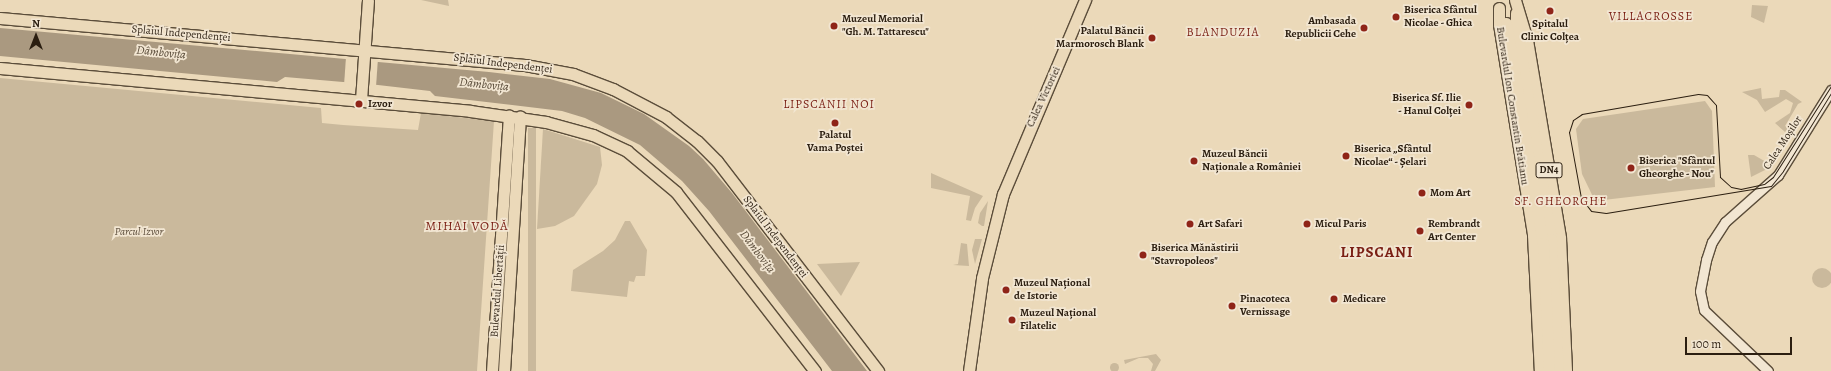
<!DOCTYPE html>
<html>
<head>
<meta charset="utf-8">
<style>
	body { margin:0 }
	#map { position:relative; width:1831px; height:371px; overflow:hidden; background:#ebd9b9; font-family:Alegreya,serif }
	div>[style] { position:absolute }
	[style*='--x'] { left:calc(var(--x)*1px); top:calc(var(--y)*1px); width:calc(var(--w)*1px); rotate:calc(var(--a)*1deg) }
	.green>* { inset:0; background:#cab99c; transform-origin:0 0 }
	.round { border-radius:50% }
	.water>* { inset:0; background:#aa9980 }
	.pier>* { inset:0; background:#ebd9b9; transform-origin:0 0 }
	.roads { filter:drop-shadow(1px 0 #5b4d3a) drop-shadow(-1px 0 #5b4d3a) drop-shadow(0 1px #5b4d3a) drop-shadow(0 -1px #5b4d3a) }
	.minor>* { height:9px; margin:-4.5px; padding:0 4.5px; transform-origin:4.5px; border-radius:4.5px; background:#f2e6d2 }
	.major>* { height:11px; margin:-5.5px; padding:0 5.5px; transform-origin:5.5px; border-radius:5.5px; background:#ebd9b9 }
	.tram>* { height:1px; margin:-0.5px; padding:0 0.5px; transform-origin:0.5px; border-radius:0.5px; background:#2b1e10 }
	.dots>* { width:11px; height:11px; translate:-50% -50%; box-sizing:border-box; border:2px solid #f2e6d2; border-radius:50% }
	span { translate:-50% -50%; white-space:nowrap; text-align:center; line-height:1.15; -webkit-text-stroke:3.5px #f2e6d2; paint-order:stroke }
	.shield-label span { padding:1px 3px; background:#f2e6d2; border:1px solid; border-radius:3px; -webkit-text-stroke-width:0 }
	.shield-label { font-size:10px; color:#2b1e10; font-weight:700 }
	.poi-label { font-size:11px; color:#2b1e10; font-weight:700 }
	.left { translate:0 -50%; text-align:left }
	.right { translate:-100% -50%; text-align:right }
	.street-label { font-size:11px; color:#2b1e10 }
	.park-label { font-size:11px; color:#5b4c3a; font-style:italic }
	.neighbourhood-label { font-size:12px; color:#7a1f14; letter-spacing:1px }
	.water-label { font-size:12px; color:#574937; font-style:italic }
	.quarter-label { font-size:13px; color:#7a1f14; letter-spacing:1px }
	.district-label { font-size:15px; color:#7a1f14; font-weight:700; letter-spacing:1px }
	.north { position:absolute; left:16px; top:16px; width:40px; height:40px; -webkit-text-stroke:3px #f2e6d2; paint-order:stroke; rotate:0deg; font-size:11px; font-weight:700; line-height:16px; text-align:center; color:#2b1e10 }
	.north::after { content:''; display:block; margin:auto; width:14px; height:18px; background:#2b1e10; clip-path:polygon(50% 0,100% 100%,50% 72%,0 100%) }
	.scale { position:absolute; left:1685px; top:337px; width:107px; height:18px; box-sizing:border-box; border:2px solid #2b1e10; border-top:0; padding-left:5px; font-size:12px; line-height:14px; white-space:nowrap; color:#2b1e10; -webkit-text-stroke:3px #f2e6d2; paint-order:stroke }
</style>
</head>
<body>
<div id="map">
	<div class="green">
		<div style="clip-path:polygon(421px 0,448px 0,449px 6px)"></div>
		<div style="clip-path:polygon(1752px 5px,1768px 6px,1764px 23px,1751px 17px)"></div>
		<div style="clip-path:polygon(0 78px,321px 108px,322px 123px,343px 125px,418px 130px,421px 113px,494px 121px,477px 371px,0 371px)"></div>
		<div style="clip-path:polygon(1761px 88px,1762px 99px,1779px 97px,1780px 90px,1785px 90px,1802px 102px,1798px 104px,1785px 126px,1788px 128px,1785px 132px,1775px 123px,1790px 113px,1793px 103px,1786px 99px,1765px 112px,1757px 100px,1742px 92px)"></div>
		<div style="clip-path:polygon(1705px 101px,1712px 111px,1715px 187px,1595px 201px,1582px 174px,1576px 129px,1583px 119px)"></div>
		<div style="left:528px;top:128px;width:8px;height:244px"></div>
		<div style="clip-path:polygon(543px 129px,600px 147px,602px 165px,597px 184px,574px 216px,555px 226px,537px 229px)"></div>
		<div style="clip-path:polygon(1748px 155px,1754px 155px,1773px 166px,1751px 177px)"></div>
		<div style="clip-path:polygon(931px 173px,983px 196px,975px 208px,971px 221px,966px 220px,970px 196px,931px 188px)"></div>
		<div style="clip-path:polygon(988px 201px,984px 226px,982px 226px,978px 223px,980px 213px)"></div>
		<div style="clip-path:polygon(625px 221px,630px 221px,647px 250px,645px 276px,636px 276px,634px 282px,629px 281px,627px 297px,571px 291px,573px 270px,603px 251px,615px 240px)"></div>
		<div style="clip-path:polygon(975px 239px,982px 239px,975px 264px,972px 250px)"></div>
		<div style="clip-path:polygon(961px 243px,967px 244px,969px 266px,953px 265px,958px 264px)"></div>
		<div style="clip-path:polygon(860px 262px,841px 296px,817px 264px)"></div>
		<div class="round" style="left:1812px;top:268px;width:20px;height:20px"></div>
		<div style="clip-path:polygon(1156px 354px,1161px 360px,1155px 371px,1151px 371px,1153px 364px,1148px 358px,1139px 358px,1125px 364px,1124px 360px)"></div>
		<div class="round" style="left:1109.5px;top:362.5px;width:9px;height:9px"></div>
	</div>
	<div class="water">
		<div style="clip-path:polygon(0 28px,489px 72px,550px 79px,601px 93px,644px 114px,689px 146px,703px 159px,732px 193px,867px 371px,832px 371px,709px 211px,682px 181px,640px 145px,585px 118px,562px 111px,435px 96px,430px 91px,378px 85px,285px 77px,277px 82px,0 56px)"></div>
	</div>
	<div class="pier">
		<div style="left:346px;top:57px;width:32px;height:27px;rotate:4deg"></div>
	</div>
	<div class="roads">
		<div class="minor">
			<div style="--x:1768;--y:371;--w:88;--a:-136.4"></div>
			<div style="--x:1704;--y:310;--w:19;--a:-102"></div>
			<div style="--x:1700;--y:291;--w:32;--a:-79"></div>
			<div style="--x:1706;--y:260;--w:19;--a:-72"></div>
			<div style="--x:1712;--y:242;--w:24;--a:-57"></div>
			<div style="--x:1725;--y:222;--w:71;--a:-41.6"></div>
			<div style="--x:1778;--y:175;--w:100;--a:-58.1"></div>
		</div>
		<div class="major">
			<div style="--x:1515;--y:0;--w:42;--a:73.3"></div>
			<div style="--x:1527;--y:40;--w:201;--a:80.5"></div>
			<div style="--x:1560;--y:238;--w:133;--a:87.4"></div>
			<div style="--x:1499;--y:8;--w:16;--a:90"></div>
			<div style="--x:1499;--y:24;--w:214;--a:80.8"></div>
			<div style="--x:1533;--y:235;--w:136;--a:87.1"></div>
			<div style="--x:1516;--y:13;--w:12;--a:90"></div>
			<div style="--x:1516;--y:25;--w:217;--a:80.7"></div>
			<div style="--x:1551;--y:239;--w:132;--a:87"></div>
			<div style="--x:0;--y:18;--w:527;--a:5.12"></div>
			<div style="--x:525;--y:65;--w:49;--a:10.6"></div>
			<div style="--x:573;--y:74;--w:43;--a:20.6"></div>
			<div style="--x:613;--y:89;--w:60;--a:27.8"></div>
			<div style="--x:666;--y:117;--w:39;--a:38"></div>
			<div style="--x:697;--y:141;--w:28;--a:45"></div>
			<div style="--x:717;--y:161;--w:265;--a:52.5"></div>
			<div style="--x:1506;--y:23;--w:223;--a:80.5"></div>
			<div style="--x:1543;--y:243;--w:128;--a:87.3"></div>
			<div style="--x:0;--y:68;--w:472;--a:5.2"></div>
			<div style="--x:470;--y:111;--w:77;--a:8.2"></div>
			<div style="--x:546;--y:122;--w:49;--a:15.5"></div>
			<div style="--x:593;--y:135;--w:38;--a:25"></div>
			<div style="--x:627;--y:151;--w:64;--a:39.9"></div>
			<div style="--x:676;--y:192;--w:227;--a:52.2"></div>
			<div style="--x:361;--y:100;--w:100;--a:-86"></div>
			<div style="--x:492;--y:371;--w:256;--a:-86.2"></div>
			<div style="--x:504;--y:371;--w:255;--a:-86.4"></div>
			<div style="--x:969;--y:371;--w:94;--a:-82"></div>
			<div style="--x:982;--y:278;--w:87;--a:-76"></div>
			<div style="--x:1003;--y:194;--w:211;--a:-67.1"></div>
		</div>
	</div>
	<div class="tram">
		<div style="--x:1831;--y:86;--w:108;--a:122.5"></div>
		<div style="--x:1773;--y:177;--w:11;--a:142"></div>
		<div style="--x:1764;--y:184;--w:24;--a:168"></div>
		<div style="--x:1741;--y:189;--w:10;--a:-169"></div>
		<div style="--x:1731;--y:187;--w:15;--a:-138"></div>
		<div style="--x:1720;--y:177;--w:72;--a:-93.2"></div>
		<div style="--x:1716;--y:105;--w:13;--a:-132"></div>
		<div style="--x:1707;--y:95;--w:9;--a:-174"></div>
		<div style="--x:1698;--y:94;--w:118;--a:170.2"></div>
		<div style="--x:1582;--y:114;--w:11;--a:146"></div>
		<div style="--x:1573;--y:120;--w:13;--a:108"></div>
		<div style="--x:1569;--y:132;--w:67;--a:79.7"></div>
		<div style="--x:1581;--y:198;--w:16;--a:52"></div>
		<div style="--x:1591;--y:211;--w:15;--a:8"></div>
		<div style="--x:1606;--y:213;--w:167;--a:-9.3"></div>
		<div style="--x:1771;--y:186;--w:19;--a:-51"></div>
		<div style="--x:1783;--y:171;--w:92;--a:-58.4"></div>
	</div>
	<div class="dots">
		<div style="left:1550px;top:11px;background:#8f2418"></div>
		<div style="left:1396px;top:17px;background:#8f2418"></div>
		<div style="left:834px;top:26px;background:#8f2418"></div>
		<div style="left:1364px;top:28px;background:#8f2418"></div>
		<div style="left:1152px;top:38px;background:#8f2418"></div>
		<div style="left:359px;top:104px;background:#8f2418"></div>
		<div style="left:1469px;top:105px;background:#8f2418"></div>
		<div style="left:835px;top:123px;background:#8f2418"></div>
		<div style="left:1346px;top:156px;background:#8f2418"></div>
		<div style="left:1194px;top:161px;background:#8f2418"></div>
		<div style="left:1631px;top:168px;background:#8f2418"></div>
		<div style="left:1422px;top:193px;background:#8f2418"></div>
		<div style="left:1190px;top:224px;background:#8f2418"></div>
		<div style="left:1307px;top:224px;background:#8f2418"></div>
		<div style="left:1420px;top:231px;background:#8f2418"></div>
		<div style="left:1143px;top:255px;background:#8f2418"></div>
		<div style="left:1006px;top:290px;background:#8f2418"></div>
		<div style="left:1334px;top:299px;background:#8f2418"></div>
		<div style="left:1232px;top:306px;background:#8f2418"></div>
		<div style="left:1012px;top:320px;background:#8f2418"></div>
	</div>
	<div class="shield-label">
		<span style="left:1549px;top:170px">DN4</span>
	</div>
	<div class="poi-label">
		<span class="left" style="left:1404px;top:17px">Biserica Sfântul<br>Nicolae - Ghica</span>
		<span class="left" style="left:842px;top:26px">Muzeul Memorial<br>"Gh. M. Tattarescu"</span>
		<span class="right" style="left:1356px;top:28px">Ambasada<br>Republicii Cehe</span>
		<span style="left:1550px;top:31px">Spitalul<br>Clinic Colțea</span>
		<span class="right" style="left:1144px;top:38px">Palatul Băncii<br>Marmorosch Blank</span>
		<span class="right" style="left:1461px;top:105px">Biserica Sf. Ilie<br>- Hanul Colței</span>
		<span class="left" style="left:368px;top:104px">Izvor</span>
		<span style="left:835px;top:142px">Palatul<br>Vama Poștei</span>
		<span class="left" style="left:1354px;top:156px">Biserica „Sfântul<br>Nicolae“ - Șelari</span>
		<span class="left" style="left:1202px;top:161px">Muzeul Băncii<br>Naționale a României</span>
		<span class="left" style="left:1639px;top:168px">Biserica "Sfântul<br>Gheorghe - Nou"</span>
		<span class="left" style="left:1430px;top:193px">Mom Art</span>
		<span class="left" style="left:1198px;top:224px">Art Safari</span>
		<span class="left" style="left:1315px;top:224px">Micul Paris</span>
		<span class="left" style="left:1428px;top:231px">Rembrandt<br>Art Center</span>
		<span class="left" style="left:1151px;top:255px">Biserica Mănăstirii<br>"Stavropoleos"</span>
		<span class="left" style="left:1014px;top:290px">Muzeul Național<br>de Istorie</span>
		<span class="left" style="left:1343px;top:299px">Medicare</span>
		<span class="left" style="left:1240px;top:306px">Pinacoteca<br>Vernissage</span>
		<span class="left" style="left:1020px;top:320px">Muzeul Național<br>Filatelic</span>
	</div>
	<div class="street-label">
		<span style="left:181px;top:34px;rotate:5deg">Splaiul Independenței</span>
		<span style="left:503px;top:64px;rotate:7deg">Splaiul Independenței</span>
		<span style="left:1044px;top:97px;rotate:-65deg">Calea Victoriei</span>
		<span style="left:1512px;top:106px;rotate:81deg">Bulevardul Ion Constantin Brătianu</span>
		<span style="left:1783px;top:143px;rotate:-57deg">Calea Moșilor</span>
		<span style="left:775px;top:237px;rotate:53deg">Splaiul Independenței</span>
		<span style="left:498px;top:291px;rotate:-86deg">Bulevardul Libertății</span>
	</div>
	<div class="park-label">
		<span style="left:139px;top:232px">Parcul Izvor</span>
	</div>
	<div class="neighbourhood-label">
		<span style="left:1651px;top:17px">VILLACROSSE</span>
		<span style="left:1223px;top:33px">BLANDUZIA</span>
		<span style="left:829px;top:105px">LIPSCANII NOI</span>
		<span style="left:1561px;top:202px">SF. GHEORGHE</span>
	</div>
	<div class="water-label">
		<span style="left:161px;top:53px;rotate:6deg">Dâmbovița</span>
		<span style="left:484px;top:85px;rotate:6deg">Dâmbovița</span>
		<span style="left:757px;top:252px;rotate:53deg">Dâmbovița</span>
	</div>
	<div class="quarter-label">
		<span style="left:467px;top:226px">MIHAI VODĂ</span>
	</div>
	<div class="district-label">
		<span style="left:1377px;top:253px">LIPSCANI</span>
	</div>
	<div class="north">N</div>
	<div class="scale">100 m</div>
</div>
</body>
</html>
